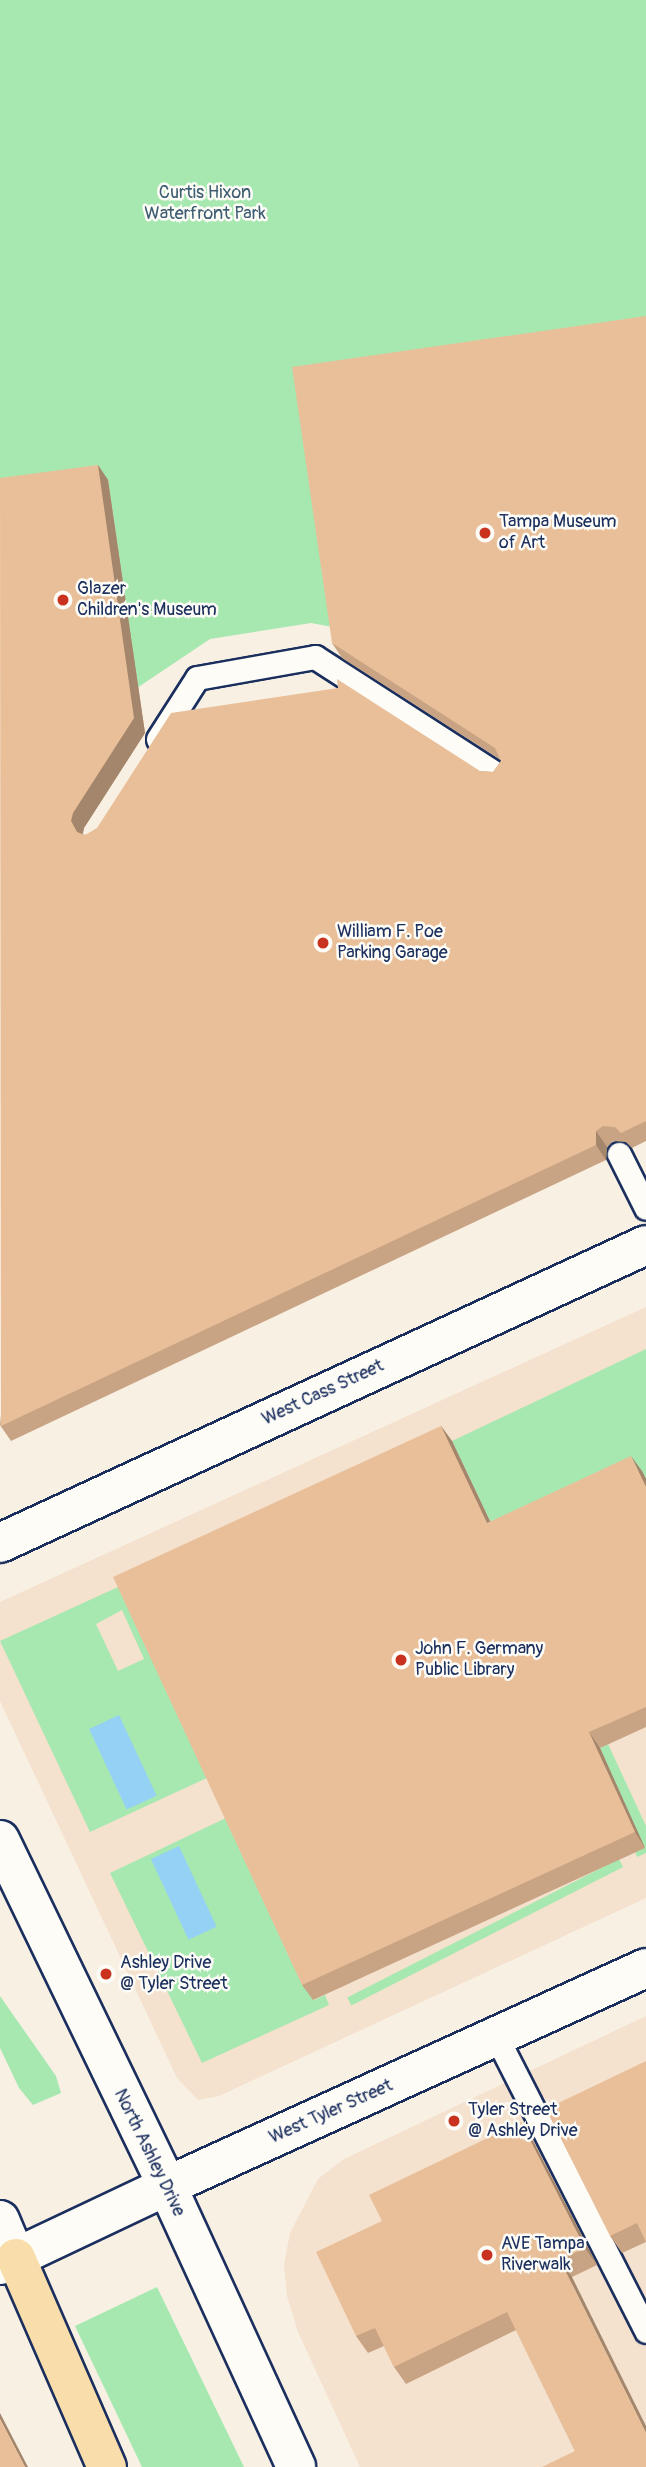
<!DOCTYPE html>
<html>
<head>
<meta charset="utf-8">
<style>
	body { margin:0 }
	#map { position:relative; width:646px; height:2467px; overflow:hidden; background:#f9f0e4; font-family:Pangolin,sans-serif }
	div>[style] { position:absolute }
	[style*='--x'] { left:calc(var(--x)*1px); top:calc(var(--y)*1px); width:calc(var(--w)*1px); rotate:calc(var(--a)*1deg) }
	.built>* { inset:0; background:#f4e1ce }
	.green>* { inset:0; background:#a7e8b1; transform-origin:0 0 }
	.water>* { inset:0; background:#95d1f5; transform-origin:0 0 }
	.roads { filter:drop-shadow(2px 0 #1b2f5e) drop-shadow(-2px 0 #1b2f5e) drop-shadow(0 2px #1b2f5e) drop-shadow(0 -2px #1b2f5e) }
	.service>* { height:23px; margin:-11.5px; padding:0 11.5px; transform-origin:11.5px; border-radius:11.5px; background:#fdfcf7 }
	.tertiary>* { height:38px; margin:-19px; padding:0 19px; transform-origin:19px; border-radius:19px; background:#fdfcf7 }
	.secondary>* { height:38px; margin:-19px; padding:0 19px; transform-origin:19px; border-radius:19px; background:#fdfcf7 }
	.motorway>* { height:38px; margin:-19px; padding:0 19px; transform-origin:19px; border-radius:19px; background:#f9deab }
	.wall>* { inset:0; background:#c8a484 }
	.shaded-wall>* { inset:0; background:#a3866b }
	.building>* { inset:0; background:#e9bf99 }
	.dots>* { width:19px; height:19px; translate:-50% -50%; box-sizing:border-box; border:4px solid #fdfcf7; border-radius:50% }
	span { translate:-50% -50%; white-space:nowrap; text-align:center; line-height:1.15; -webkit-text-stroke:5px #fdfcf7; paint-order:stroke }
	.park-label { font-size:18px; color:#3e5d73 }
	.poi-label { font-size:18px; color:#1b2f5e }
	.left { translate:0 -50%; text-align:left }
	.street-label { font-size:18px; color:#1b2f5e }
</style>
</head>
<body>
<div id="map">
	<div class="built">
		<div style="clip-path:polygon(646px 1307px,646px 1898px,219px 2096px,198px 2100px,177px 2078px,0 1701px,0 1602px)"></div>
		<div style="clip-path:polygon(646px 2016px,646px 2467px,360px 2467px,298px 2332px,287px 2296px,284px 2265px,290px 2233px,318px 2179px,344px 2159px)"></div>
	</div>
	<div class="green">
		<div style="clip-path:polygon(0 0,646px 0,646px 334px,338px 628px,311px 623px,210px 639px,137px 688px,108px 480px,0 495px)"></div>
		<div style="clip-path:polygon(646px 1349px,646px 1479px,498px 1538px,452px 1441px)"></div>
		<div style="clip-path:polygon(evenodd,129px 1582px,209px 1777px,90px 1832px,0 1641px,129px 1582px,122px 1610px,144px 1659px,118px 1671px,96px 1624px,122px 1610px)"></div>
		<div style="clip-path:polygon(608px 1744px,646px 1826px,646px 1853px,637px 1857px,600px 1748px)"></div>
		<div style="clip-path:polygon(228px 1817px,314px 2000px,325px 1995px,329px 2005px,202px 2063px,110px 1873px)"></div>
		<div style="left:619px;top:1859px;width:9px;height:305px;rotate:63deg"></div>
		<div style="clip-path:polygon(0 1996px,56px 2076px,61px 2093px,33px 2105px,19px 2088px,0 2048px)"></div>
		<div style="clip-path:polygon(157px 2287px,244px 2467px,142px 2467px,75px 2326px)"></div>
	</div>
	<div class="water">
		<div style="left:119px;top:1715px;width:89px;height:33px;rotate:65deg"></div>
		<div style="left:179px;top:1846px;width:89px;height:31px;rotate:65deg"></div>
	</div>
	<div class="roads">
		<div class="service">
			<div style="--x:158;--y:739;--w:72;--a:-57.4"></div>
			<div style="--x:197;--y:678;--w:120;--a:-10.1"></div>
			<div style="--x:315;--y:657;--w:218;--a:32.8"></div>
			<div style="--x:619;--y:1154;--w:60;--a:63.4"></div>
			<div style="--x:496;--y:2036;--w:331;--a:63"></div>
		</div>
		<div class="tertiary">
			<div style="--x:0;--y:1543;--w:711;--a:-24.76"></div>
			<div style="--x:167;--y:2186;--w:526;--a:-24.47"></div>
		</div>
		<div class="secondary">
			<div style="--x:0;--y:1840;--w:384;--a:64.2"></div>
			<div style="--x:167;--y:2186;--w:309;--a:65.3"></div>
			<div style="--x:0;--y:2220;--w:41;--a:67.2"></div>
			<div style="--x:0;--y:2265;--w:185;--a:-25.3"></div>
		</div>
		<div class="motorway">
			<div style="--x:16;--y:2258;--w:228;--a:66.5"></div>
		</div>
	</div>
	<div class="wall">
		<div style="clip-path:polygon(646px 316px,646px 1141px,632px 1148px,626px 1142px,613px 1141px,607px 1147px,606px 1160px,11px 1441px,0 1425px,98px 465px,108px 480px,145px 733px,84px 828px,83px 834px,85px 835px,480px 771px,493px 772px,501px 761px,501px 760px,342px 658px,332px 643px)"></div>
		<div style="clip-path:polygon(441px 1426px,452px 1441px,490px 1522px,642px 1471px,646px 1479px,646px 1727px,600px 1748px,645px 1848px,313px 2000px,302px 1985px)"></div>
		<div style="clip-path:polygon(646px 2061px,646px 2242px,622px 2253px,610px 2236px)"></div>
		<div style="clip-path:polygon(532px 2139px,597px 2265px,572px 2277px,575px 2451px,516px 2330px,406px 2384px,394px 2367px,384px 2346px,368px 2353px,356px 2336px,382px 2221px)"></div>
	</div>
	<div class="shaded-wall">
		<div style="clip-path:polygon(98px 465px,108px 480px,145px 733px,84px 828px,82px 836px,77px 832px,71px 821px)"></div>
		<div style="clip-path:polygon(596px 1131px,607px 1147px,606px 1160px,596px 1145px)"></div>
		<div style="clip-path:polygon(441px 1426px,452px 1441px,498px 1538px,487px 1523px)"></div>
		<div style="clip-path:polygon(631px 1456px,642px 1471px,646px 1479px,646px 1487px)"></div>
		<div style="clip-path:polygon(589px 1732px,600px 1748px,645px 1848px,635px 1832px)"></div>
		<div style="clip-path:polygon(521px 2122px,532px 2139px,597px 2265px,585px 2248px)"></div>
		<div style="clip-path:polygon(560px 2260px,572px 2277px,646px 2426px,646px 2433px)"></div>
		<div style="clip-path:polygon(0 2413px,28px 2467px,25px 2467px,0 2419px)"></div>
	</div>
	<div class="building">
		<div style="clip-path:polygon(646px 316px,646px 1121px,621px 1133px,615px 1127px,603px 1126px,596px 1131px,596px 1145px,1px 1426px,0 478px,98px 465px,134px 718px,73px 813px,71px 821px,77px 832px,85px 835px,97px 828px,171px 713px,338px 688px,337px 679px,480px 771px,493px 772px,501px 761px,495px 748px,332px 643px,292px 367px)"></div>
		<div style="clip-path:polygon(441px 1426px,487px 1523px,631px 1456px,646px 1487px,646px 1707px,589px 1732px,635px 1832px,302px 1985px,113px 1577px)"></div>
		<div style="clip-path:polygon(646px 2061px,646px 2242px,637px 2223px,610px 2236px,546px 2109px)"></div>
		<div style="clip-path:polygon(521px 2122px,585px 2248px,560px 2260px,646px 2433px,646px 2467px,542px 2467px,575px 2451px,507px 2312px,394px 2367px,375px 2328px,356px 2336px,316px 2252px,382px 2221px,369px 2195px)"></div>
		<div style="clip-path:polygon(0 2419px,25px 2467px,0 2467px)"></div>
	</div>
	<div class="dots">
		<div style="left:485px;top:533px;background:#c8321e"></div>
		<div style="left:63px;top:600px;background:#c8321e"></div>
		<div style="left:323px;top:943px;background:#c8321e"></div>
		<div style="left:401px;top:1660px;background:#c8321e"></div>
		<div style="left:106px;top:1974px;background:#c8321e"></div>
		<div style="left:454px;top:2121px;background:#c8321e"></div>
		<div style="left:487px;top:2255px;background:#c8321e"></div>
	</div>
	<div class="park-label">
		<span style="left:205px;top:204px">Curtis Hixon<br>Waterfront Park</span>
	</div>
	<div class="poi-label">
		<span class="left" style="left:499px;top:533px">Tampa Museum<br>of Art</span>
		<span class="left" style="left:77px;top:600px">Glazer<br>Children's Museum</span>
		<span class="left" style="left:337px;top:943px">William F. Poe<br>Parking Garage</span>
		<span class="left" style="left:415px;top:1660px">John F. Germany<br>Public Library</span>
		<span class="left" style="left:120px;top:1974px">Ashley Drive<br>@ Tyler Street</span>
		<span class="left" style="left:468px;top:2121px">Tyler Street<br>@ Ashley Drive</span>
		<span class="left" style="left:501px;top:2255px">AVE Tampa<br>Riverwalk</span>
	</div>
	<div class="street-label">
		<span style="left:323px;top:1393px;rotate:-25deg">West Cass Street</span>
		<span style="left:331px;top:2112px;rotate:-24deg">West Tyler Street</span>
		<span style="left:149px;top:2153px;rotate:64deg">North Ashley Drive</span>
	</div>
</div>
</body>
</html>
